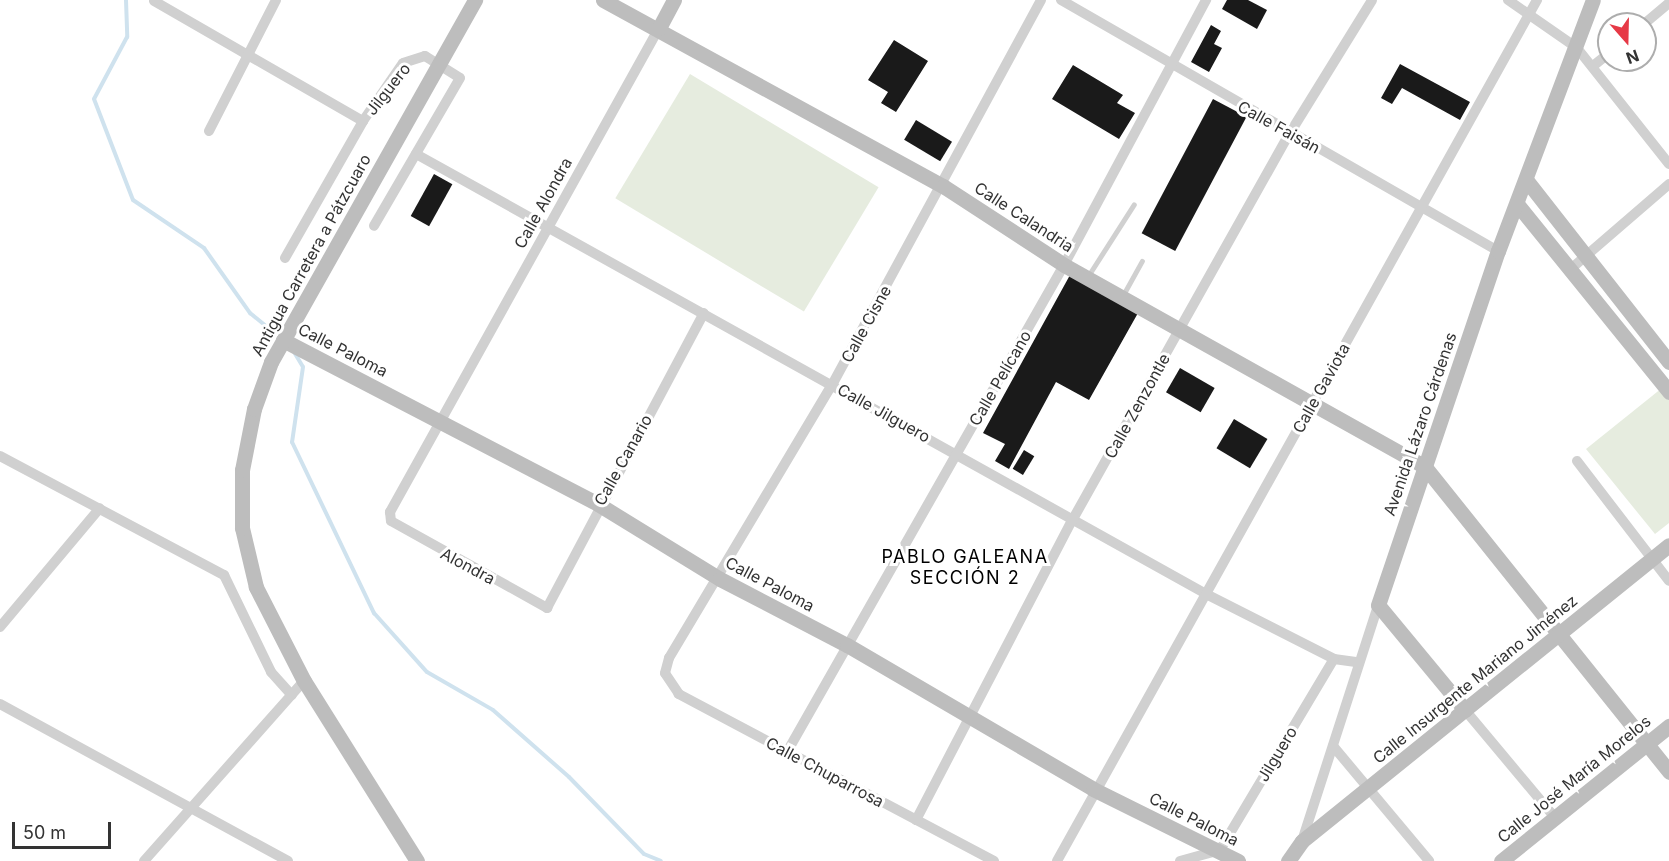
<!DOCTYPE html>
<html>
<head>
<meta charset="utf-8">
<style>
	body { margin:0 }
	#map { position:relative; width:1669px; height:861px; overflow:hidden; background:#fff; font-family:Inter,sans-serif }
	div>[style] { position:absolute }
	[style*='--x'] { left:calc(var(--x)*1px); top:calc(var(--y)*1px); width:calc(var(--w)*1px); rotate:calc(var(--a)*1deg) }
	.green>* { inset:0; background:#e6ecdf; transform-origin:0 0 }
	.stream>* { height:4px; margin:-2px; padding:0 2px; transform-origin:2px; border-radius:2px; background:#cfe2ee }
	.building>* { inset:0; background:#1a1a1a; transform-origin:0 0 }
	.lane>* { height:5px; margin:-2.5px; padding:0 2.5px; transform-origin:2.5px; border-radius:2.5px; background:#d0d0d0 }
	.street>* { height:10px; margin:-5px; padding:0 5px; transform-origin:5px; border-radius:5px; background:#d0d0d0 }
	.secondary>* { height:15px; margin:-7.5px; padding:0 7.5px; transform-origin:7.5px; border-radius:7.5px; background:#bdbdbd }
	span { translate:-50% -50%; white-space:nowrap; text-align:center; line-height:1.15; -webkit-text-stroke:6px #fff; paint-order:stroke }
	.street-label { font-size:16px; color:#333 }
	.neighbourhood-label { font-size:18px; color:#000; letter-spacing:1.5px }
	.north { position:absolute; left:1597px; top:12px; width:60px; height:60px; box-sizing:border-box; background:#fff; border:2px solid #adadad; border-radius:50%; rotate:160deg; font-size:16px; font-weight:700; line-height:24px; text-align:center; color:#333 }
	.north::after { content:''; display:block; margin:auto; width:21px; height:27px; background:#e63946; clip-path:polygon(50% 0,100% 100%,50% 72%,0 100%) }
	.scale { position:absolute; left:12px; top:822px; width:99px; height:27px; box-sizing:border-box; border:3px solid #333; border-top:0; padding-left:8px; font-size:18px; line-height:21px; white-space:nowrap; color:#333; -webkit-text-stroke:4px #fff; paint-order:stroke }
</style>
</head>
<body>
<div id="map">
	<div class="green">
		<div style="left:690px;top:74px;width:220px;height:145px;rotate:31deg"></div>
		<div style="clip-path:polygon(1662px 388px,1669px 398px,1669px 523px,1655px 534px,1586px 449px)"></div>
	</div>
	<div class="stream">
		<div style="--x:126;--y:0;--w:37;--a:88"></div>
		<div style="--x:127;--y:37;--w:70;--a:118"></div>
		<div style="--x:94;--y:99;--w:108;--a:68.9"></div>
		<div style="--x:133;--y:200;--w:86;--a:34.1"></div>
		<div style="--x:204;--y:248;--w:80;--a:54.7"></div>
		<div style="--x:250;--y:313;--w:19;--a:39"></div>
		<div style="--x:294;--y:352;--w:17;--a:59"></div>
		<div style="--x:303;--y:367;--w:76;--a:98.3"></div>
		<div style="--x:292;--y:442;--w:190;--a:64.4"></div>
		<div style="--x:374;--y:613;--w:79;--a:48.1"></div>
		<div style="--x:427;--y:672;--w:76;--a:29.9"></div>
		<div style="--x:493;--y:710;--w:101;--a:41.4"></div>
		<div style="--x:569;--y:777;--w:107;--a:45.8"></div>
		<div style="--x:644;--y:854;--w:18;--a:22"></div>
	</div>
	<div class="building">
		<div style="clip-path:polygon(1227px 0,1248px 0,1267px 10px,1257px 29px,1222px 9px)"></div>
		<div style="clip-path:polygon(1211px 25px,1221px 31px,1214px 44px,1222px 48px,1209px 72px,1191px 62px)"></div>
		<div style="clip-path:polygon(894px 40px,928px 61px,896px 112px,881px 103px,888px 92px,868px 80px)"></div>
		<div style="clip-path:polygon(1400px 64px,1470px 102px,1460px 120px,1402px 88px,1392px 104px,1381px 98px)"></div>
		<div style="clip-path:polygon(1073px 65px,1123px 95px,1117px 103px,1135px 113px,1119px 139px,1052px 99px)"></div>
		<div style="left:1213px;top:99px;width:38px;height:152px;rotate:28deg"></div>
		<div style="left:916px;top:120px;width:42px;height:23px;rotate:31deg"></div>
		<div style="left:434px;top:174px;width:21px;height:48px;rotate:29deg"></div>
		<div style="clip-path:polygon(1070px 275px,1138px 313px,1089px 400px,1056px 382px,1009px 469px,995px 461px,1005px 444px,983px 433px)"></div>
		<div style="left:1180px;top:368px;width:40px;height:28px;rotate:30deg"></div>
		<div style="left:1234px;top:419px;width:39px;height:34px;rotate:31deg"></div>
		<div style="left:1024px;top:450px;width:12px;height:22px;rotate:31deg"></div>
	</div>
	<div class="lane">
		<div style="--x:1088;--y:276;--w:85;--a:-57.4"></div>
		<div style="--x:1123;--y:295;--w:39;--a:-61"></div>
	</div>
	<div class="street">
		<div style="--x:1061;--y:0;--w:504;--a:29.87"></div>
		<div style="--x:1508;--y:0;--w:84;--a:34.8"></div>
		<div style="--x:1577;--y:48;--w:148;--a:51.6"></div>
		<div style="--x:154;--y:1;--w:241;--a:29.9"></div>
		<div style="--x:1644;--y:24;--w:33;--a:-40"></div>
		<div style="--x:659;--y:28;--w:554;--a:119.06"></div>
		<div style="--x:390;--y:512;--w:9;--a:84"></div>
		<div style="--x:391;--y:521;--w:179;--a:29.1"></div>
		<div style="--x:547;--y:608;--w:334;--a:-62"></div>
		<div style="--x:1593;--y:66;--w:21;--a:-39"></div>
		<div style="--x:209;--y:131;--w:147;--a:-62.9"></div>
		<div style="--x:416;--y:154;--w:907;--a:29.11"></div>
		<div style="--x:1208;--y:595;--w:141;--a:26.9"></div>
		<div style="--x:1334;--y:659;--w:22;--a:8"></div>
		<div style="--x:285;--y:258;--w:158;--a:-60.3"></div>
		<div style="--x:363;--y:121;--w:70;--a:-55.4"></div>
		<div style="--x:403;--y:63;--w:23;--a:-18"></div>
		<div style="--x:425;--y:56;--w:41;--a:32.2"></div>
		<div style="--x:460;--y:78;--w:171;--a:120.2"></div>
		<div style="--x:1573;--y:267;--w:127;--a:-40.8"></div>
		<div style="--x:0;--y:456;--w:254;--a:28"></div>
		<div style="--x:224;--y:575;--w:108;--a:64.1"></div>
		<div style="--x:271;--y:672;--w:31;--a:48"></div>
		<div style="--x:1577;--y:461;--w:151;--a:52.5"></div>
		<div style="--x:0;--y:627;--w:155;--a:-50"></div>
		<div style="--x:0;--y:704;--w:328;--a:28.6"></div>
		<div style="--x:1465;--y:710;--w:143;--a:50.1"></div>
		<div style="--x:1333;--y:746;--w:150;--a:50.1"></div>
		<div style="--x:787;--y:752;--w:560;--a:-60.37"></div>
		<div style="--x:1064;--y:265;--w:301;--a:-61.8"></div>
		<div style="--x:916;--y:820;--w:339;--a:-62.5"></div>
		<div style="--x:1073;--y:519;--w:443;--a:-60.7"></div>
		<div style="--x:1290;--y:133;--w:156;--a:-58.3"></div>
		<div style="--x:1302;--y:841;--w:248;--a:-72.1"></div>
		<div style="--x:144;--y:861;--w:241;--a:-48.4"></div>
		<div style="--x:994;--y:861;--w:357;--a:-152.1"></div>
		<div style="--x:679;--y:694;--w:25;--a:-124"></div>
		<div style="--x:665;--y:673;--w:16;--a:-75"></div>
		<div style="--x:669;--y:658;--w:318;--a:-59.2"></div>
		<div style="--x:832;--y:385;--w:438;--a:-61.5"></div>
		<div style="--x:1057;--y:861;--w:986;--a:-60.86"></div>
		<div style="--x:1180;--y:861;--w:41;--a:-15.4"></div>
		<div style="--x:1220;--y:850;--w:222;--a:-59.2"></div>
	</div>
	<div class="secondary">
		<div style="--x:603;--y:0;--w:388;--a:28.7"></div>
		<div style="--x:943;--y:186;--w:145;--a:33.1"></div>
		<div style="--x:1064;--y:265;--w:414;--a:29.2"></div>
		<div style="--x:1425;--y:467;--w:391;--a:51.3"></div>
		<div style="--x:659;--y:28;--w:32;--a:-62"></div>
		<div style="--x:1527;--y:181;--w:230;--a:51.9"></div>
		<div style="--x:1517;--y:204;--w:242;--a:51"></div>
		<div style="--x:283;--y:340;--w:355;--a:27.5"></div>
		<div style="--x:598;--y:504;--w:143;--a:31.6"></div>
		<div style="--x:720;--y:579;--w:143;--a:27.5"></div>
		<div style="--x:847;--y:645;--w:285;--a:30.3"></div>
		<div style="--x:1093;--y:789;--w:162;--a:26.4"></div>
		<div style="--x:1465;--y:710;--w:136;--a:-129.6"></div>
		<div style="--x:1378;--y:605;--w:374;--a:-71.3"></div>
		<div style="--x:1498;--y:251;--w:268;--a:-69.3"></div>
		<div style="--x:417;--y:861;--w:213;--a:-122.1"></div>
		<div style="--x:304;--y:681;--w:106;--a:-117.1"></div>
		<div style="--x:256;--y:587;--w:61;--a:-103.3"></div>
		<div style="--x:242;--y:528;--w:58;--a:-90"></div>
		<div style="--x:242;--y:470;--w:62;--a:-78.9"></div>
		<div style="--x:254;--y:409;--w:50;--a:-70.1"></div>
		<div style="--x:271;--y:362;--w:416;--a:-60.6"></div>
		<div style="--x:1288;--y:861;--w:24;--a:-55"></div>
		<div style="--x:1302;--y:841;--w:471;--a:-38.9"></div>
		<div style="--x:1501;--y:861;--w:216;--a:-38.8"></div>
	</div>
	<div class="street-label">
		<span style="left:388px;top:89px;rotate:-52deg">Jilguero</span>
		<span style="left:1279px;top:127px;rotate:29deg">Calle Faisán</span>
		<span style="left:543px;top:203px;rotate:-61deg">Calle Alondra</span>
		<span style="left:1024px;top:217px;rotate:33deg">Calle Calandria</span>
		<span style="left:311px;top:255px;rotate:-61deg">Antigua Carretera a Pátzcuaro</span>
		<span style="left:866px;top:324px;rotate:-61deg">Calle Cisne</span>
		<span style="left:343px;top:350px;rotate:27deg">Calle Paloma</span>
		<span style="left:1000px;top:378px;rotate:-60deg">Calle Pelícano</span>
		<span style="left:1321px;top:388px;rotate:-61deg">Calle Gaviota</span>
		<span style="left:1137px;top:406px;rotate:-61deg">Calle Zenzontle</span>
		<span style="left:884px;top:413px;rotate:29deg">Calle Jilguero</span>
		<span style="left:1420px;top:424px;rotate:-71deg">Avenida Lázaro Cárdenas</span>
		<span style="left:623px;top:460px;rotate:-61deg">Calle Canario</span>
		<span style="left:468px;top:566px;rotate:28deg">Alondra</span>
		<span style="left:770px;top:584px;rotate:28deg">Calle Paloma</span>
		<span style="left:1475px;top:679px;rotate:-39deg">Calle Insurgente Mariano Jiménez</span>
		<span style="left:1277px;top:754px;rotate:-59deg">Jilguero</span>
		<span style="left:825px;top:772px;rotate:28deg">Calle Chuparrosa</span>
		<span style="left:1574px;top:779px;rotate:-39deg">Calle José María Morelos</span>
		<span style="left:1194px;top:819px;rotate:27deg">Calle Paloma</span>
	</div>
	<div class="neighbourhood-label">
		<span style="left:965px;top:568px">PABLO GALEANA<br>SECCIÓN 2</span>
	</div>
	<div class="north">N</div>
	<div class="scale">50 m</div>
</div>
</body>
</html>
